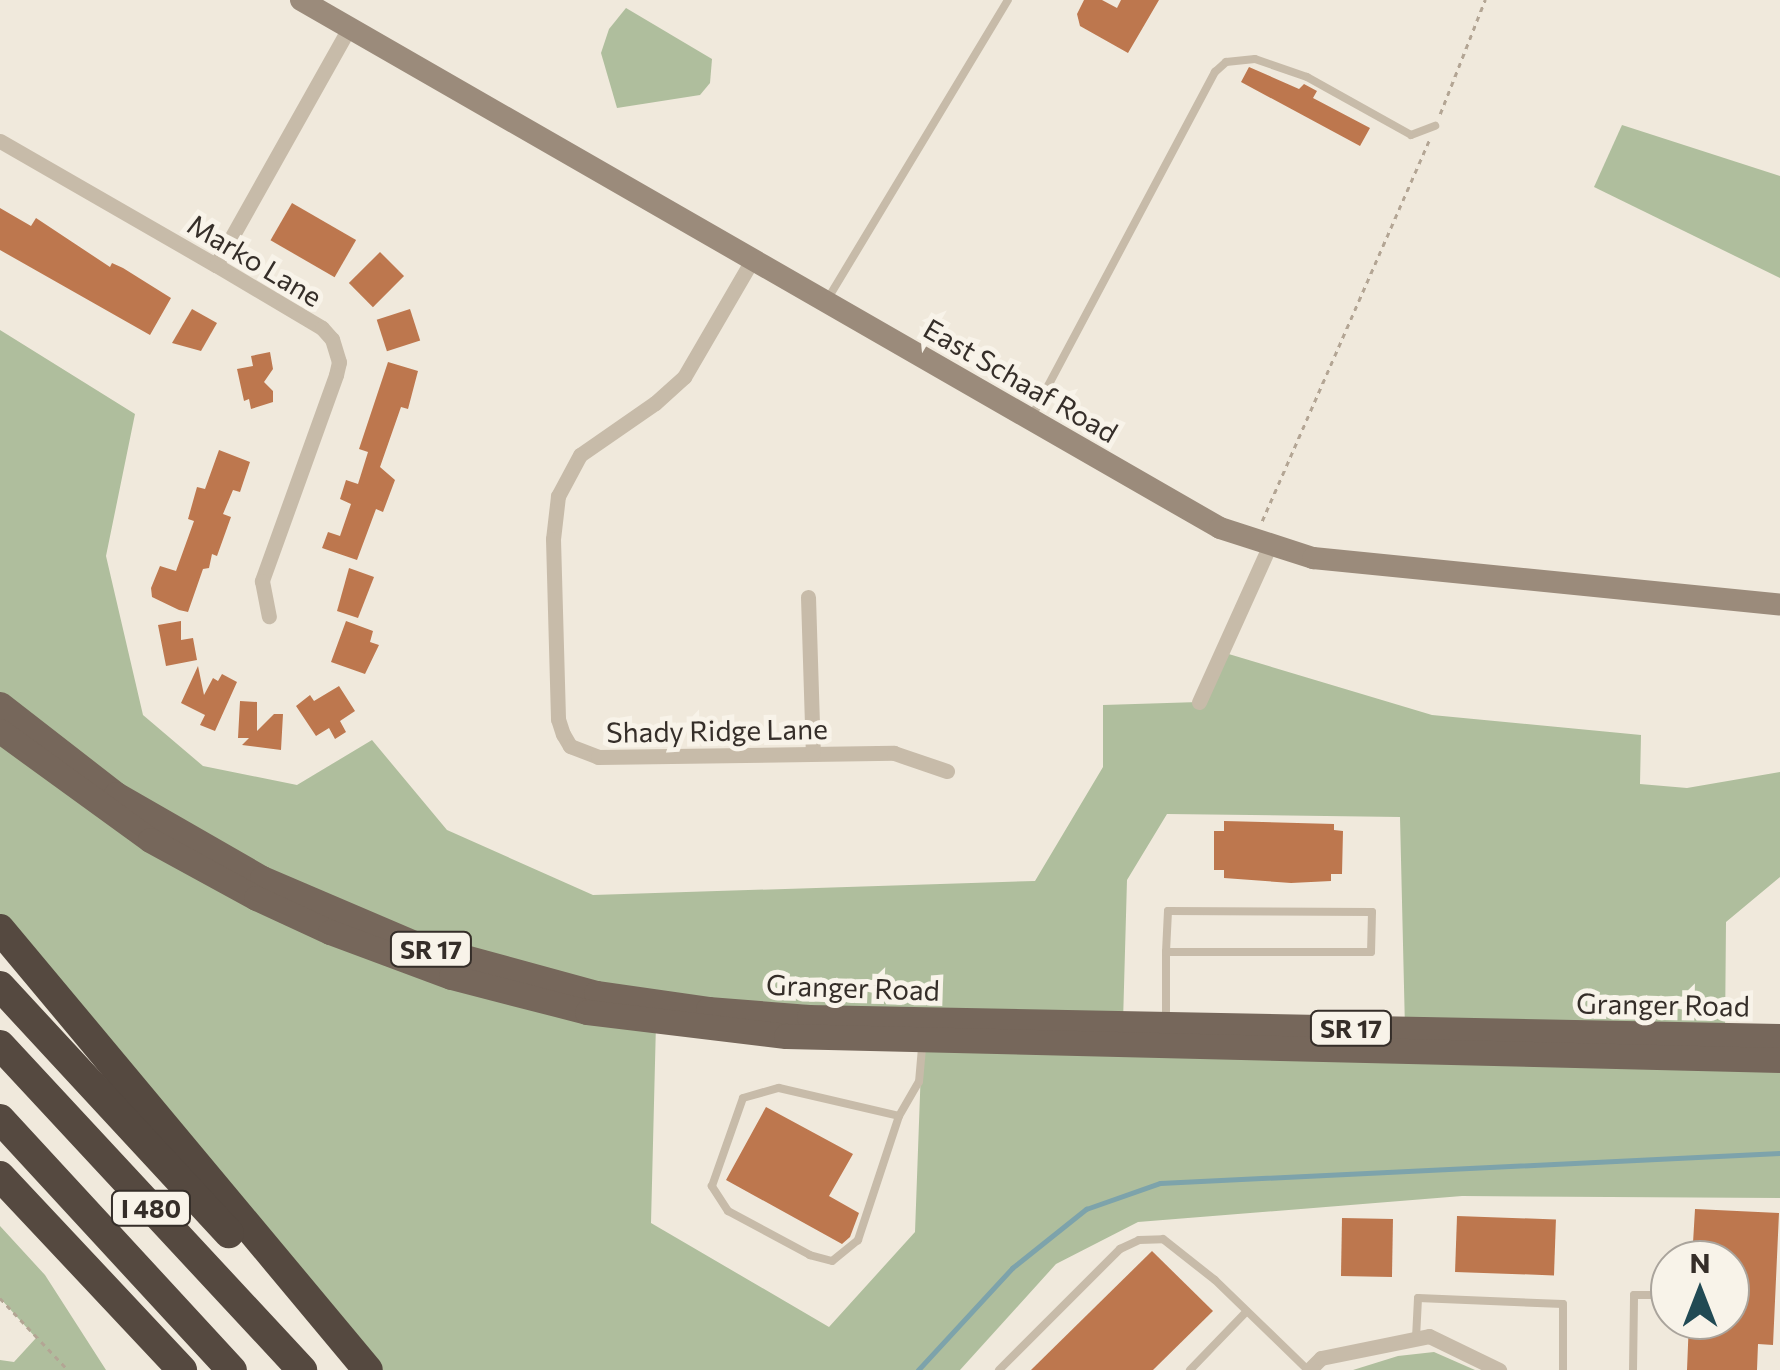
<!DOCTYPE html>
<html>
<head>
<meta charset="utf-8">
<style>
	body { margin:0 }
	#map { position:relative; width:1780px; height:1370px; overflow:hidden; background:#f0e9dc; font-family:Commissioner,sans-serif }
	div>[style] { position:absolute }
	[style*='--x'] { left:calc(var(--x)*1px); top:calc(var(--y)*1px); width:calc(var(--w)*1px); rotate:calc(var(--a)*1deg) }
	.green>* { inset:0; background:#afbe9d }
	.stream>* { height:5px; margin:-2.5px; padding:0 2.5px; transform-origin:2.5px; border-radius:2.5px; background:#7da3ab }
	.building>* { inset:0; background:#bd774e; transform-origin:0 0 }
	.path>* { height:2.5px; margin-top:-1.25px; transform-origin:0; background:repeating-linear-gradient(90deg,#b3a594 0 5px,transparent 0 10px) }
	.lane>* { height:8px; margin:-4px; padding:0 4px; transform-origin:4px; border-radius:4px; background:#c7bba9 }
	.street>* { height:15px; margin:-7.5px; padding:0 7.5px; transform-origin:7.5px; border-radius:7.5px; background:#c7bba9 }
	.secondary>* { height:22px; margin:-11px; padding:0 11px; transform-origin:11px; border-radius:11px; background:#9b8b7b }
	.primary>* { height:25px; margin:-12.5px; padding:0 12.5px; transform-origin:12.5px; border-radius:12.5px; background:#76675b }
	.highway>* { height:30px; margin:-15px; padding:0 15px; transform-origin:15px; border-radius:15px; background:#554940 }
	span { translate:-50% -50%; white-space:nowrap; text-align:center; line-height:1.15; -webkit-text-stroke:10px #f8f3e9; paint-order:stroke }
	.shield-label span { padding:2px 8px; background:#f8f3e9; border:2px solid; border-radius:8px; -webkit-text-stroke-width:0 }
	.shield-label { font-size:25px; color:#352e29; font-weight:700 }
	.street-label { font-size:28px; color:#352e29 }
	.north { position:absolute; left:1650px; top:1240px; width:100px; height:100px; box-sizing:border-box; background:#f8f3e9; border:2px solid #aaa49c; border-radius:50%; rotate:0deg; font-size:28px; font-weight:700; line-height:40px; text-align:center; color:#352e29 }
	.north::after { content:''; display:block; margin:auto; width:35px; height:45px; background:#214a54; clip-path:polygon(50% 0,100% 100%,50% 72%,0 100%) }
</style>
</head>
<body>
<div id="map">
	<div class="green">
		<div style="clip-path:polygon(626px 8px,712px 59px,710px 83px,700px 95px,617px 108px,601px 53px,609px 29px)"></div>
		<div style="clip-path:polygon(1622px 125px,1780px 176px,1780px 278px,1594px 187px)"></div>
		<div style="clip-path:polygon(0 330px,135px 414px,106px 556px,143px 715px,203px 766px,297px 785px,372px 740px,447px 830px,593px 895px,1035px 881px,1103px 767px,1103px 705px,1199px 702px,1222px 652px,1432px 715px,1641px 735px,1640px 784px,1687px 788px,1780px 772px,1780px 877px,1726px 922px,1725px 1035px,1405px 1029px,1400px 817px,1167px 814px,1127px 880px,1123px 1023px,596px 993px,262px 878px,0 704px)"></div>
		<div style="clip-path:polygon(0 731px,108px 812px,656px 1023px,651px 1223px,829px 1327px,915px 1232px,922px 1040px,1780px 1060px,1780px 1198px,1462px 1196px,1138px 1222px,1056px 1264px,960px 1370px,368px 1370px,0 929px)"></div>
		<div style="clip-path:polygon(0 1226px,45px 1275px,106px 1370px,0 1370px,0 1360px,14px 1362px,36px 1338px,0 1298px)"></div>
		<div style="clip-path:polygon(1434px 1352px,1475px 1370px,1353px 1370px,1398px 1356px)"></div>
	</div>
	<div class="stream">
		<div style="--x:918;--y:1370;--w:139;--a:-47.3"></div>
		<div style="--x:1012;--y:1268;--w:95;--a:-38.6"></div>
		<div style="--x:1086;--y:1209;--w:78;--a:-19.4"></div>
		<div style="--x:1160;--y:1183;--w:621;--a:-2.77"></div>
	</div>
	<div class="building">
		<div style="clip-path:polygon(1084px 0,1102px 0,1117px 8px,1121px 0,1159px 0,1128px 53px,1080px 26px,1077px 14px)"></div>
		<div style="clip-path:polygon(1249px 67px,1299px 89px,1304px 84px,1317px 91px,1313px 98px,1370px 128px,1360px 146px,1241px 82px)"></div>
		<div style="left:292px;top:203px;width:74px;height:43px;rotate:30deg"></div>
		<div style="clip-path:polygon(0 208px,31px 226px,36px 218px,110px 267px,112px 263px,123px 268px,171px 298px,150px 335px,0 250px)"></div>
		<div style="left:380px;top:252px;width:34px;height:44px;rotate:45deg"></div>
		<div style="clip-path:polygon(192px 309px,217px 323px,201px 351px,172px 343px)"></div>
		<div style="left:410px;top:309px;width:33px;height:35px;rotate:72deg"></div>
		<div style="clip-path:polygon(270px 352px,273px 369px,264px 382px,273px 391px,273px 402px,251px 409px,249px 399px,244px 401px,237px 369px,253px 366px,251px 356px)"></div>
		<div style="clip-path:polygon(388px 362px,418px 371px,408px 409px,401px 407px,380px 467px,395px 480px,383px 512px,376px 509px,357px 560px,322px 548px,328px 532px,340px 536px,351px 504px,340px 499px,346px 480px,358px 484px,368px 452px,359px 449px)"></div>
		<div style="clip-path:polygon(219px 450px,250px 462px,240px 492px,233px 490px,223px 514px,231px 517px,217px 556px,212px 554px,209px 568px,203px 569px,188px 612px,179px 610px,152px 597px,151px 588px,160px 566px,176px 571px,194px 521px,188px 519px,197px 487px,205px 489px)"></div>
		<div style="clip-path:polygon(349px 568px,374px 577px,358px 618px,337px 611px)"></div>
		<div style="clip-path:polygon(181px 621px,181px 640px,193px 638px,197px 660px,166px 666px,158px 625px)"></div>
		<div style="clip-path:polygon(346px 621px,373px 631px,370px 642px,379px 645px,365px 674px,331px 662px)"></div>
		<div style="clip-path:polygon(198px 666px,204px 695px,213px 678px,218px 681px,222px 674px,237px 682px,215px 731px,200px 725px,205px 715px,181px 703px)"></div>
		<div style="clip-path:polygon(339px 686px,355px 711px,340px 721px,346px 732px,335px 739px,329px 728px,316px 736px,296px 706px,310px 695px,314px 701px)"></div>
		<div style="clip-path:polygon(240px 701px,257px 702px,257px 731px,274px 714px,283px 714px,281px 750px,242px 745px,249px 738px,238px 738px)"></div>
		<div style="clip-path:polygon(1224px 821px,1334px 824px,1334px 830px,1343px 831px,1342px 874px,1331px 874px,1331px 881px,1291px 883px,1224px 878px,1224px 870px,1214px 870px,1214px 831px,1224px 831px)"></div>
		<div style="clip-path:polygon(766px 1107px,853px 1154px,829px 1196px,859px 1213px,850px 1237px,842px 1244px,726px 1180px)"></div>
		<div style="clip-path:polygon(1695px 1209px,1779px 1213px,1773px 1345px,1758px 1344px,1757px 1370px,1687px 1370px,1689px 1320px,1730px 1320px,1730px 1260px,1692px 1260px)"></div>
		<div style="left:1457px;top:1216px;width:99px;height:56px;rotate:2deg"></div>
		<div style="left:1342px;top:1218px;width:51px;height:58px;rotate:1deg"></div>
		<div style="clip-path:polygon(1152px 1251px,1213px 1311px,1153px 1370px,1031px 1370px)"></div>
	</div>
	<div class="path">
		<div style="--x:1440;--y:114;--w:123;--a:-68.5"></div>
		<div style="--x:1262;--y:521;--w:417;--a:-66.3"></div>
		<div style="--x:0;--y:1298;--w:99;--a:46.6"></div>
	</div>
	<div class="lane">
		<div style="--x:827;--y:300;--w:350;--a:-58.9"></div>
		<div style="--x:1032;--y:416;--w:390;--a:-62"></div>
		<div style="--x:1215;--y:72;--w:15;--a:-42"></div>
		<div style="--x:1226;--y:62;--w:29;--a:-6"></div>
		<div style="--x:1255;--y:59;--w:55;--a:19.1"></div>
		<div style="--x:1307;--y:77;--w:119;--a:29.1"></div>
		<div style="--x:1411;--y:135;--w:26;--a:-21"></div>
		<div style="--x:1166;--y:1020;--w:68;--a:-90"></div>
		<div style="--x:1166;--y:952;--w:41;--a:-87.2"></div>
		<div style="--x:1168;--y:911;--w:204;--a:0.3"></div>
		<div style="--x:1372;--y:912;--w:40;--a:91.4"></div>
		<div style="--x:1371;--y:952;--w:205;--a:180"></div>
		<div style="--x:899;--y:1116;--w:131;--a:108.3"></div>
		<div style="--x:858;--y:1240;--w:33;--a:141"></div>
		<div style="--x:832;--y:1261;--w:23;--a:-165"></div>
		<div style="--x:810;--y:1255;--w:93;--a:-151.8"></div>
		<div style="--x:728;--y:1211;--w:30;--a:-123"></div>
		<div style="--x:712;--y:1186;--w:93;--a:-70.6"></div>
		<div style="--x:743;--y:1098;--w:37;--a:-16"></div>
		<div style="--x:779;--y:1088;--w:123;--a:13.1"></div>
		<div style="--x:899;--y:1116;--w:39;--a:-60"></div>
		<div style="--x:919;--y:1082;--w:38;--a:-85"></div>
		<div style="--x:1416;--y:1338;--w:40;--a:-87.1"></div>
		<div style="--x:1418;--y:1298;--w:145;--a:2.4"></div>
		<div style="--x:1563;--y:1304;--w:66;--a:90"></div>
		<div style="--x:999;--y:1370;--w:171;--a:-45"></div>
		<div style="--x:1120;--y:1249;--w:21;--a:-25"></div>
		<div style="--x:1139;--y:1240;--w:24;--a:-2"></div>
		<div style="--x:1163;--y:1239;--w:66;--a:38.3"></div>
		<div style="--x:1215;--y:1280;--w:129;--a:44.1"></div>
		<div style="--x:1190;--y:1370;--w:81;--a:-46"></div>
		<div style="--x:1633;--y:1370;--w:75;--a:-89.2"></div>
		<div style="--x:1634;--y:1295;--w:36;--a:0"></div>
	</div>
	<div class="street">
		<div style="--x:0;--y:141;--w:249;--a:29.9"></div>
		<div style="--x:216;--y:265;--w:123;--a:30.7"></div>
		<div style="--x:322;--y:328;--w:15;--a:48"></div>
		<div style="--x:332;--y:339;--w:24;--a:73"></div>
		<div style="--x:339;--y:362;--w:13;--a:103"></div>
		<div style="--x:336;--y:375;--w:219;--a:109.8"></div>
		<div style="--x:262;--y:581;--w:36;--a:79"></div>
		<div style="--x:751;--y:262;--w:133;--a:120.2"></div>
		<div style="--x:684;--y:377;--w:39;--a:138"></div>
		<div style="--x:655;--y:403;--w:91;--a:145.3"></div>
		<div style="--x:580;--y:455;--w:47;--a:118.2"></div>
		<div style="--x:558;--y:496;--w:43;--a:96.6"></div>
		<div style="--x:553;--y:539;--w:180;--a:88.4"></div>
		<div style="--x:558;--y:719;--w:16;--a:72"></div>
		<div style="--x:563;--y:734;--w:14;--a:60"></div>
		<div style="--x:570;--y:746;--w:30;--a:21"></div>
		<div style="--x:598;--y:757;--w:296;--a:-0.8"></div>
		<div style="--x:894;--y:753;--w:56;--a:18.8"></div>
		<div style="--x:216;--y:265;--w:272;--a:-60.7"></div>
		<div style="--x:808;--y:597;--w:156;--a:88.2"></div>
		<div style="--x:1199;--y:702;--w:170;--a:-65.7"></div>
		<div style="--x:1309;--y:1370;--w:17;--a:-45"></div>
		<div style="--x:1321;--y:1358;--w:110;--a:-11.5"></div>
		<div style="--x:1429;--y:1336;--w:78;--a:25.9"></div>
	</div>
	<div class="secondary">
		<div style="--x:301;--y:0;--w:1060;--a:29.88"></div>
		<div style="--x:1220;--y:528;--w:98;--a:17.9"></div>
		<div style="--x:1313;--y:558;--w:469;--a:5.7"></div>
	</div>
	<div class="primary">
		<div style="--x:0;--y:704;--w:147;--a:37.8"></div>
		<div style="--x:116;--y:794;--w:168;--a:29.9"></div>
		<div style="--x:262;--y:878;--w:168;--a:23.1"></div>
		<div style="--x:417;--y:944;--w:186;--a:15.3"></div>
		<div style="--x:596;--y:993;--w:113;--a:8.1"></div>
		<div style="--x:708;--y:1009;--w:101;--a:4.5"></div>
		<div style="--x:809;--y:1017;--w:971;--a:1.12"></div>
		<div style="--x:0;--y:731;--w:185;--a:36"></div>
		<div style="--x:150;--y:840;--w:121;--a:28.7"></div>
		<div style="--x:256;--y:898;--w:81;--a:24.7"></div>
		<div style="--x:330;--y:932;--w:129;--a:20.4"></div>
		<div style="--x:451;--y:977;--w:140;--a:14.4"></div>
		<div style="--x:587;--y:1012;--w:200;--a:6.9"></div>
		<div style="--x:786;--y:1036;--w:994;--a:1.38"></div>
	</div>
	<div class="highway">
		<div style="--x:0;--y:929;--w:574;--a:50.16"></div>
		<div style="--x:0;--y:986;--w:337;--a:47.2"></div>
		<div style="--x:0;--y:1045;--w:444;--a:47.1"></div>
		<div style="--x:0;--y:1119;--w:342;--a:47.3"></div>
		<div style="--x:0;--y:1176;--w:266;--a:46.8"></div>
	</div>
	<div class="shield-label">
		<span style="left:431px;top:949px">SR 17</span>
		<span style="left:1351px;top:1028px">SR 17</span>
		<span style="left:151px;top:1208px">I 480</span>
	</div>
	<div class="street-label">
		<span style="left:255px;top:260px;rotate:31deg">Marko Lane</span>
		<span style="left:1021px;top:380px;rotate:30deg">East Schaaf Road</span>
		<span style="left:717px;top:730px;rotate:-1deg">Shady Ridge Lane</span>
		<span style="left:853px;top:987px;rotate:2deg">Granger Road</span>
		<span style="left:1663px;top:1004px;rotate:1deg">Granger Road</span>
	</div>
	<div class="north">N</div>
</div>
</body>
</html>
